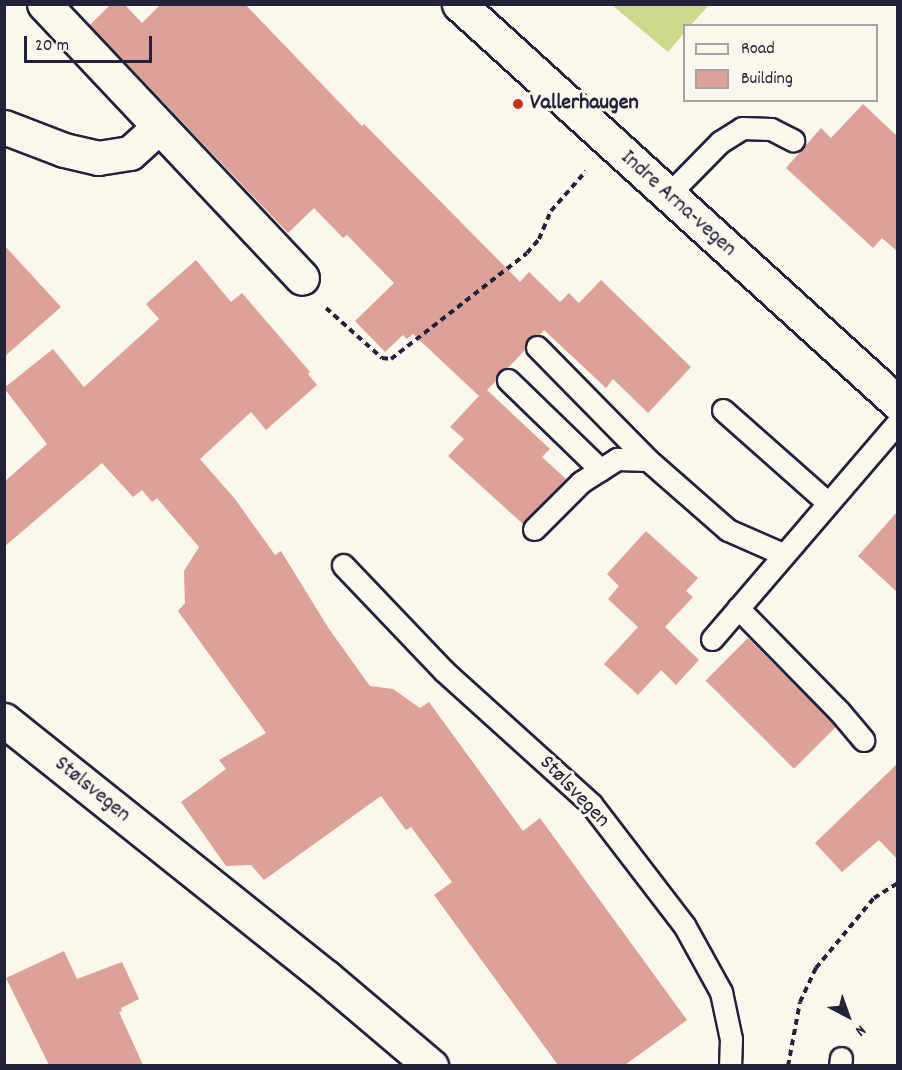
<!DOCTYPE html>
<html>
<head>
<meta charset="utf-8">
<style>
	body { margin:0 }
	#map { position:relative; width:902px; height:1070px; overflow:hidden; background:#fbf7ec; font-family:Dekko,sans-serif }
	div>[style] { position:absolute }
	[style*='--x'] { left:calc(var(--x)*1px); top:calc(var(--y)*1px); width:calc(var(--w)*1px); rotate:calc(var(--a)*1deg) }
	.green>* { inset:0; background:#ccd88b }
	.building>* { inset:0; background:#dca298; transform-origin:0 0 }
	.path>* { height:4px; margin-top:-2px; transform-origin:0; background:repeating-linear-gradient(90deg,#22223b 0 6px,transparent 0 10.5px) }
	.roads { filter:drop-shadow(2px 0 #22223b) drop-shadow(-2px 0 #22223b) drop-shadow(0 2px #22223b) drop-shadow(0 -2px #22223b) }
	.lane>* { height:21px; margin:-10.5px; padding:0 10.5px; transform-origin:10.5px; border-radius:10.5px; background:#fbf7ec }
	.street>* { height:33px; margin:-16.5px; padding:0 16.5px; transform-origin:16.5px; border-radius:16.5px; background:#fbf7ec }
	.secondary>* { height:33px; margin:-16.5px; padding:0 16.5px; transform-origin:16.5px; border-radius:16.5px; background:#fbf7ec }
	.dots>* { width:16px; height:16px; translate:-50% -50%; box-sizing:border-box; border:3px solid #fbf7ec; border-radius:50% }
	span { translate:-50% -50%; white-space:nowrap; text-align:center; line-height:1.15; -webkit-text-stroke:6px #fbf7ec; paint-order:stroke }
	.poi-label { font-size:22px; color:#22223b; font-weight:700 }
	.left { translate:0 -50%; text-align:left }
	.street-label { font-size:22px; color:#22223b }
	.frame { position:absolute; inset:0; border:6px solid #22223b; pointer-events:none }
	.legend { position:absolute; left:683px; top:24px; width:195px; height:78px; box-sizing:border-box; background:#fbf7ec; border:2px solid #a4a2a5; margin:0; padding:8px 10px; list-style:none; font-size:18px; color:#22223b }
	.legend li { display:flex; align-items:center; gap:12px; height:30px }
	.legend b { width:30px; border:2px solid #a4a2a5 }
	.north { position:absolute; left:818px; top:986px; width:60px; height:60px; -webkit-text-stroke:4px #fbf7ec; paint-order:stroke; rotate:139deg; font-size:16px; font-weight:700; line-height:24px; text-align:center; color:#22223b }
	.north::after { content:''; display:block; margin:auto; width:21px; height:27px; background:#22223b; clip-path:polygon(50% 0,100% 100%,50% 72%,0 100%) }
	.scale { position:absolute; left:24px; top:36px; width:128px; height:27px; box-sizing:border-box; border:3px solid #22223b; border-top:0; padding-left:8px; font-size:18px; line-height:21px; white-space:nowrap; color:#22223b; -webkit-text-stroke:4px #fbf7ec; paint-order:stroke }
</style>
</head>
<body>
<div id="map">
	<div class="green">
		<div style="clip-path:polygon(612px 5px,709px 5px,691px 25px,684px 26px,684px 33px,668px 52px)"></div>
	</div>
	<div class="building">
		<div style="clip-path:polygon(111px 4px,124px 4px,142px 23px,161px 4px,245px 4px,362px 126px,364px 124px,520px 282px,529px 272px,560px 302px,569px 293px,579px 303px,601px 280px,691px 367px,648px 413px,613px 379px,606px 388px,544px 330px,540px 335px,529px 338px,525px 350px,508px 368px,498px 372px,496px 381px,487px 390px,550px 449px,542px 457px,566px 479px,523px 524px,448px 456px,464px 439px,450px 427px,479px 396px,413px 334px,407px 339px,403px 335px,385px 352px,355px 321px,394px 283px,347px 235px,343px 238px,314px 208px,288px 233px,90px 25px)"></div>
		<div style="clip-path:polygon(863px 104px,897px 136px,897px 251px,882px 238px,873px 248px,786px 168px,821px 128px,831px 138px)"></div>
		<div style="clip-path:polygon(4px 245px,61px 307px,4px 357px)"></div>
		<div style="clip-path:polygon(196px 260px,231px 302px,242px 293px,310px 372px,308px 374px,317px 385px,266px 430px,251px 412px,200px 459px,235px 499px,275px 555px,281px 551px,329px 629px,370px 686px,393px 689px,420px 708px,429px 702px,523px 831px,540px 818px,687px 1020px,625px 1065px,558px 1065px,434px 895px,452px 882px,411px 827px,406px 830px,381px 796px,264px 880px,251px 865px,226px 866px,181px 802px,226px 769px,219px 760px,266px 733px,178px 611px,185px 603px,184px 571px,199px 547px,157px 498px,152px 502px,142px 490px,133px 497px,102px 463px,4px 547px,4px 482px,47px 444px,4px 388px,53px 349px,84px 387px,159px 319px,146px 304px)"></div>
		<div style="clip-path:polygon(897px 512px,897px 592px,858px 556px)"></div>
		<div style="clip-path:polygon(646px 531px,698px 578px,686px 591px,693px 597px,665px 627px,699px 660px,676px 685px,661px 670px,638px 695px,604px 664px,638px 627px,608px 599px,619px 586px,607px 574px)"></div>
		<div style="left:748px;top:638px;width:125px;height:60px;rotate:45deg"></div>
		<div style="clip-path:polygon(897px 764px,897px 859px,879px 840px,842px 872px,815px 843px)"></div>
		<div style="clip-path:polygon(64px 951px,77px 979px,122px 962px,139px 999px,121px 1008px,122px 1011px,119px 1012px,143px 1065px,49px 1065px,6px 978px)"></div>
	</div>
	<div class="path">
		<div style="--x:326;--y:308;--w:75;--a:41.8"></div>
		<div style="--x:382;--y:358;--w:9;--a:6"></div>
		<div style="--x:391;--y:359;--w:172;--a:-37.9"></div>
		<div style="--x:527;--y:253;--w:18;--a:-49"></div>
		<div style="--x:539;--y:239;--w:30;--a:-67"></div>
		<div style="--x:551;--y:211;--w:53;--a:-48.8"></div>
		<div style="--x:788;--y:1066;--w:65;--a:-79.4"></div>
		<div style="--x:800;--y:1002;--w:38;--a:-65"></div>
		<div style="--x:816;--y:968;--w:91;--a:-50.4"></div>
		<div style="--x:874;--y:898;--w:28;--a:-32"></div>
	</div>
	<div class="roads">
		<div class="lane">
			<div style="--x:668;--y:195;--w:74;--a:-45.5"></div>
			<div style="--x:720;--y:142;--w:26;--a:-32"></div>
			<div style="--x:742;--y:128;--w:29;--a:2"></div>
			<div style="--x:771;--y:129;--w:25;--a:27"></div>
			<div style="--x:537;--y:347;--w:158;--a:45.5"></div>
			<div style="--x:508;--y:380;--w:129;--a:44.1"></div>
			<div style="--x:723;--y:410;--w:139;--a:41.5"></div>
			<div style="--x:534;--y:529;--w:66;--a:-45"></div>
			<div style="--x:581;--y:482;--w:43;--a:-32.6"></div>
			<div style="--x:617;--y:459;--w:31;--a:2"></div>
			<div style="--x:648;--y:460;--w:106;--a:41.2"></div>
			<div style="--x:728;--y:530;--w:60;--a:23.6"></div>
			<div style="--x:343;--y:565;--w:146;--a:46.4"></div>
			<div style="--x:444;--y:671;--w:198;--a:42.1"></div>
			<div style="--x:591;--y:804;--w:153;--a:52.5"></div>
			<div style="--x:684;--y:925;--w:77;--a:61.1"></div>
			<div style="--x:721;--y:992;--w:48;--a:78"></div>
			<div style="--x:731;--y:1039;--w:27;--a:92"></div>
			<div style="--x:738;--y:608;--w:144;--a:45.6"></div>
			<div style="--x:839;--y:711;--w:38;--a:50"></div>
			<div style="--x:712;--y:639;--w:286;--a:-49.4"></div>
			<div style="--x:840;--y:1066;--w:8;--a:-83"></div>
		</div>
		<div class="street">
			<div style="--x:44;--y:4;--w:376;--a:46.7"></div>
			<div style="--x:4;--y:127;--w:64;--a:21"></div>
			<div style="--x:64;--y:150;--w:35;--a:13"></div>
			<div style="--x:98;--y:158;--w:32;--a:-9"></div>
			<div style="--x:130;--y:153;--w:38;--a:-42"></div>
		</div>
		<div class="secondary">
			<div style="--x:459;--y:4;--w:593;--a:42.27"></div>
			<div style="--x:4;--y:720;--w:412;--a:38.6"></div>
			<div style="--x:326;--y:977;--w:138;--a:40.3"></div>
		</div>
	</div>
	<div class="dots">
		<div style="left:518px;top:104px;background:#c8321e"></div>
	</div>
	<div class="poi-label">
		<span class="left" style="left:530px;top:104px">Vallerhaugen</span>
	</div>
	<div class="street-label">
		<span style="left:678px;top:204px;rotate:42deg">Indre Arna-vegen</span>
		<span style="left:92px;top:790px;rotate:39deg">Stølsvegen</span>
		<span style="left:574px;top:792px;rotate:46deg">Stølsvegen</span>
	</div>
	<div class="frame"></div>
	<ul class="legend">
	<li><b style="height:8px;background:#fbf7ec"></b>Road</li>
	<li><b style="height:16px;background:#dca298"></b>Building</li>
	</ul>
	<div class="north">N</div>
	<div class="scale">20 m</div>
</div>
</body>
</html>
